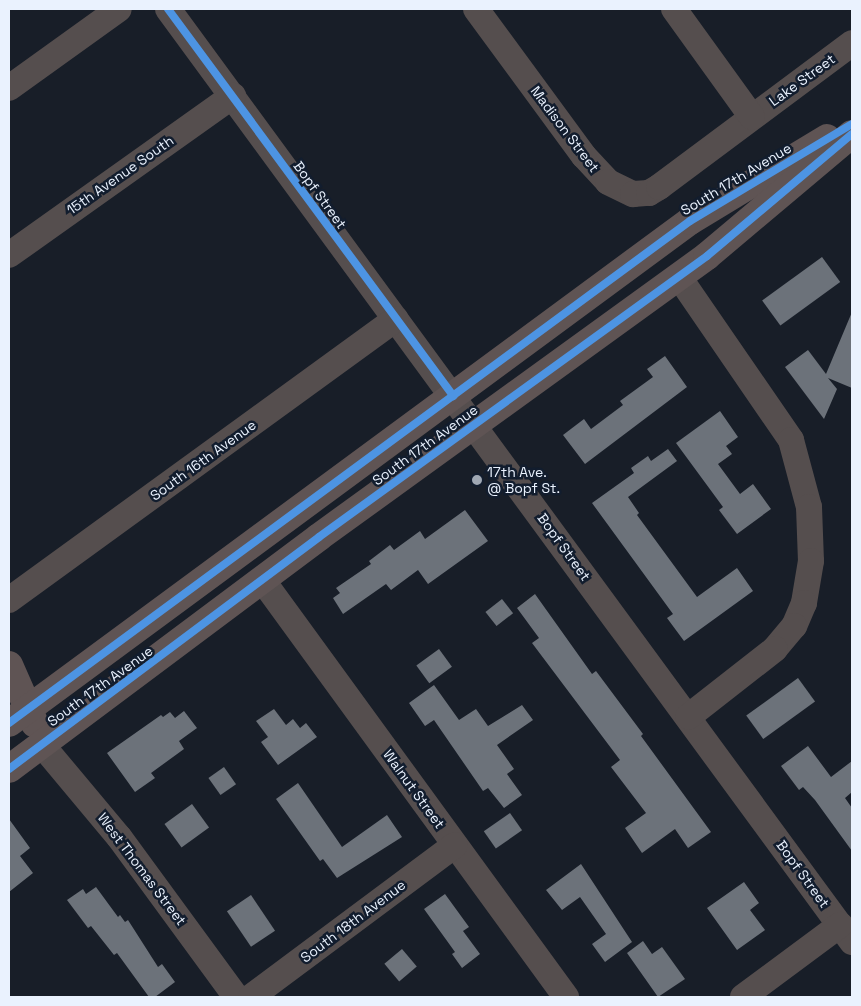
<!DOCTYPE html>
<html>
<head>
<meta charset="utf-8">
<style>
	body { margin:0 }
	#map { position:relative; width:861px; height:1006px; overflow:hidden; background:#181e28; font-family:"Space Grotesk",sans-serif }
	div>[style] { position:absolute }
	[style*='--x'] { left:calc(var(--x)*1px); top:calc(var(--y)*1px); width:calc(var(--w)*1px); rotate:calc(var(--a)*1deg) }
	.building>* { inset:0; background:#6c727a; transform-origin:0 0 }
	.minor>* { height:26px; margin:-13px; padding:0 13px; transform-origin:13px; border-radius:13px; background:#554e4e }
	.major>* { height:28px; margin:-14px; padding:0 14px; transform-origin:14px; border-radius:14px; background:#5f5454 }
	.cycleway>* { height:8px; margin:-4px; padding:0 4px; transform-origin:4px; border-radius:4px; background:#4d94e3 }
	.dots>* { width:14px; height:14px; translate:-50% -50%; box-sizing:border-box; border:2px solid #121d2e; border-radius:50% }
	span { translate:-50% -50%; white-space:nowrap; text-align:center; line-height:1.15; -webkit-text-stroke:5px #121d2e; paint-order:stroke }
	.street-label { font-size:14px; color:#eaf2fe }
	.poi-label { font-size:14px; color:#eaf2fe }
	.left { translate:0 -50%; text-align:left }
	.frame { position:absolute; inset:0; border:10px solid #eaf2fe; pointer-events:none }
</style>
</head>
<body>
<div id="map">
	<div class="building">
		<div style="left:822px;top:257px;width:31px;height:74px;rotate:54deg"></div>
		<div style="clip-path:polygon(852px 312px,852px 388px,828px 378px,837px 389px,824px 419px,785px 367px,808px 350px,826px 374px)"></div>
		<div style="clip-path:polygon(665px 356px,687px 387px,585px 464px,563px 435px,584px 419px,591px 429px,623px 405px,620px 401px,653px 377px,647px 369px)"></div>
		<div style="clip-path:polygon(720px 411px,738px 437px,726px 446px,732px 454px,718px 464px,740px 494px,753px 484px,771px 509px,737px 534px,719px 510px,723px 507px,676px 443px)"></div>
		<div style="clip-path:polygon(668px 449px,677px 461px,628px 497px,639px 513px,637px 515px,697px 597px,737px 568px,753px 591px,684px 641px,667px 618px,673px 614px,592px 503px,634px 473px,631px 468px,648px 456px,651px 461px)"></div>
		<div style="clip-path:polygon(465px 510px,488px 541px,428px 584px,418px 570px,391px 590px,386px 584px,343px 614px,333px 598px,340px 593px,336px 588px,371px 564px,369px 561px,390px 545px,394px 550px,420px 531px,425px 539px)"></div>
		<div style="clip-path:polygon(535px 594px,592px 674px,596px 671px,643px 734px,641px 736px,711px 832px,688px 848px,675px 829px,642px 853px,625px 828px,646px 813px,611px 767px,620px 760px,532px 643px,539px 638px,517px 608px)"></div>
		<div style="left:502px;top:599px;width:18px;height:21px;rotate:52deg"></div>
		<div style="left:439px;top:649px;width:22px;height:28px;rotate:54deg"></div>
		<div style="left:798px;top:678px;width:29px;height:64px;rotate:54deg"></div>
		<div style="clip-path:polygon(434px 685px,459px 720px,476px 709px,488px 726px,522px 705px,533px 720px,497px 745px,514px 769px,507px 774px,522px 795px,504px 808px,488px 788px,483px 791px,434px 720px,425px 726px,409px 703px)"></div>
		<div style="clip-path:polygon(274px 709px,286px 725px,293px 719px,300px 728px,306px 723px,317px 737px,278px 765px,261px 742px,268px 737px,256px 721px)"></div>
		<div style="clip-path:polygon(184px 711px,197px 728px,179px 741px,184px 749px,151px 773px,155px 778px,135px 792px,107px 753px,161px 715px,163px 717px,170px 712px,175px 718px)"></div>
		<div style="clip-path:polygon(808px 746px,831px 777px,852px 761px,852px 792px,845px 798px,852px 808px,852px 851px,815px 800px,803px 787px,799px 790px,781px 766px)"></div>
		<div style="left:224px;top:767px;width:21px;height:19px;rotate:55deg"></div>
		<div style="clip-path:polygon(298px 783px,342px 847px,387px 815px,402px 837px,337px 878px,323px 859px,320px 861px,276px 799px)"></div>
		<div style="left:192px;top:804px;width:29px;height:34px;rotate:54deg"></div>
		<div style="left:510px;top:813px;width:21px;height:32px;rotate:55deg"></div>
		<div style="clip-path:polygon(9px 819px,30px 848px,20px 856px,33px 873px,9px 892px)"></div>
		<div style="clip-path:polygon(581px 864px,632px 942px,605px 962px,592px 944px,606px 934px,580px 897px,562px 910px,546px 890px)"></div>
		<div style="clip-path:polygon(744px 882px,759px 903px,750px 910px,765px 930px,737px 950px,707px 908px)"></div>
		<div style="clip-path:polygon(96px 887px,118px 917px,120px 915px,125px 922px,128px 920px,158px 967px,162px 964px,175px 982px,155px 997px,149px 997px,117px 953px,114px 955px,91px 926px,88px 928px,67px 900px,83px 889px,86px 894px)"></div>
		<div style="clip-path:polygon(445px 894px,469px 927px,463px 931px,480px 954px,462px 968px,452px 954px,455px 952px,424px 909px)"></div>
		<div style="left:251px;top:895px;width:43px;height:29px;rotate:56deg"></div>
		<div style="clip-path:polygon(643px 941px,652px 954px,662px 947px,685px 979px,658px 997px,627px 953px)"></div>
		<div style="left:402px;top:949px;width:23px;height:23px;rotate:50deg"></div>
	</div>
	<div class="minor">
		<div style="--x:168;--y:9;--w:1157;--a:53.75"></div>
		<div style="--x:476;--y:9;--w:182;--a:53.7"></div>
		<div style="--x:584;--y:156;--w:35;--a:47"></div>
		<div style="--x:608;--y:182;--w:28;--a:26"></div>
		<div style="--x:633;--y:194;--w:16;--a:-4"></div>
		<div style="--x:649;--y:193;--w:12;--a:-31"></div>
		<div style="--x:659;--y:187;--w:241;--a:-36.7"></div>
		<div style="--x:674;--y:9;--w:133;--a:54.2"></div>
		<div style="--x:9;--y:88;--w:135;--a:-35.7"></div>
		<div style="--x:9;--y:255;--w:275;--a:-35.4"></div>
		<div style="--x:679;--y:277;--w:198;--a:55.5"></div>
		<div style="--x:791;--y:440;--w:69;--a:75"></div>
		<div style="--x:809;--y:507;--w:54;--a:87.9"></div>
		<div style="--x:811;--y:561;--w:43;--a:99.5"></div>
		<div style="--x:804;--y:603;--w:25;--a:113"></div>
		<div style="--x:794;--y:626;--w:30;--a:130"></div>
		<div style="--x:775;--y:649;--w:110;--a:142"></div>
		<div style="--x:263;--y:581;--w:515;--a:53.93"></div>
		<div style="--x:9;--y:600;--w:478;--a:-36"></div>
		<div style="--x:42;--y:745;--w:120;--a:50.1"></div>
		<div style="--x:119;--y:837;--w:198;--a:53.8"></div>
		<div style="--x:251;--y:997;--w:254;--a:-36.7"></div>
		<div style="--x:743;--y:997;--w:121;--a:-36.6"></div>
	</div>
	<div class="major">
		<div style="--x:9;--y:665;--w:64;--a:66.2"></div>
		<div style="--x:9;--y:723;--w:846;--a:-36.4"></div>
		<div style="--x:690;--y:221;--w:160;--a:-31.2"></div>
		<div style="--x:9;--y:769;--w:387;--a:-36.8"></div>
		<div style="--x:319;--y:537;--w:479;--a:-35.9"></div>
		<div style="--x:707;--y:256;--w:189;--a:-40.1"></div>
	</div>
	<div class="cycleway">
		<div style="--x:168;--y:9;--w:481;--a:53.6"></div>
		<div style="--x:9;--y:723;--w:846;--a:-36.4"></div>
		<div style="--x:690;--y:221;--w:189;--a:-30.9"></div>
		<div style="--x:9;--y:769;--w:387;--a:-36.8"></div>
		<div style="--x:319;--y:537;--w:479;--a:-35.9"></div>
		<div style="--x:707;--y:256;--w:189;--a:-40.1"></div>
	</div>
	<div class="dots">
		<div style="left:477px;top:480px;background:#a0a8b3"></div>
	</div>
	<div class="street-label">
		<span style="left:802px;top:80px;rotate:-36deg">Lake Street</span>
		<span style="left:565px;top:129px;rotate:53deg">Madison Street</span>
		<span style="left:120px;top:175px;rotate:-35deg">15th Avenue South</span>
		<span style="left:736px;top:179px;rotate:-31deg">South 17th Avenue</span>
		<span style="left:320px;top:195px;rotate:54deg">Bopf Street</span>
		<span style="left:425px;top:445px;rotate:-36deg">South 17th Avenue</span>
		<span style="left:203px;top:460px;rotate:-36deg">South 16th Avenue</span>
		<span style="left:564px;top:547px;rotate:54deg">Bopf Street</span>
		<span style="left:100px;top:686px;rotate:-36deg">South 17th Avenue</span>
		<span style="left:414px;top:789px;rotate:54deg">Walnut Street</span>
		<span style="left:142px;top:869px;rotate:53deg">West Thomas Street</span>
		<span style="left:803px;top:874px;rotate:54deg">Bopf Street</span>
		<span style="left:353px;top:921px;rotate:-37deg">South 18th Avenue</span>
	</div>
	<div class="poi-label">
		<span class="left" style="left:487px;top:480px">17th Ave.<br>@ Bopf St.</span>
	</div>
	<div class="frame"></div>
</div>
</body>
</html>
